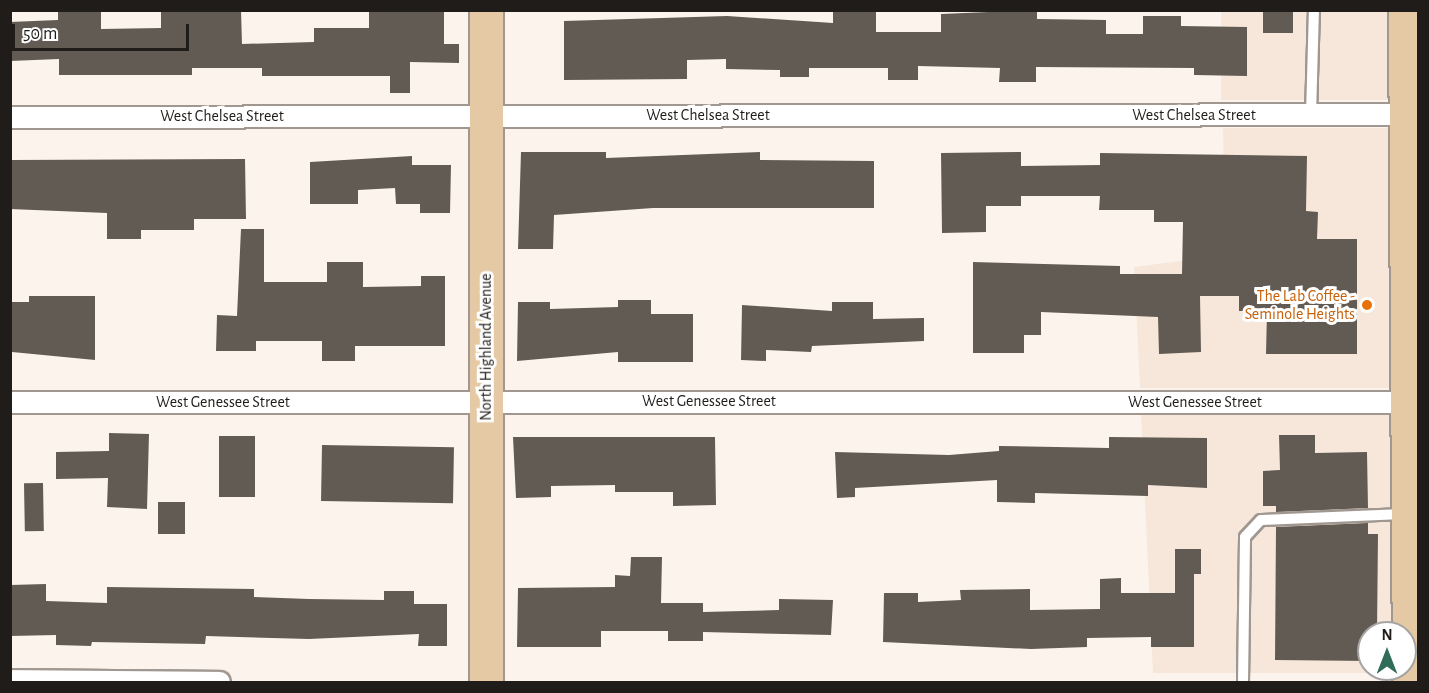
<!DOCTYPE html>
<html>
<head>
<meta charset="utf-8">
<style>
	body { margin:0 }
	#map { position:relative; width:1429px; height:693px; overflow:hidden; background:#fcf4ec; font-family:"Alegreya Sans",sans-serif }
	div>[style] { position:absolute }
	[style*='--x'] { left:calc(var(--x)*1px); top:calc(var(--y)*1px); width:calc(var(--w)*1px); rotate:calc(var(--a)*1deg) }
	.built>* { inset:0; background:#f6e7da; transform-origin:0 0 }
	.building>* { inset:0; background:#625b54; transform-origin:0 0 }
	.roads { filter:drop-shadow(2px 0 #9f9790) drop-shadow(-2px 0 #9f9790) drop-shadow(0 2px #9f9790) drop-shadow(0 -2px #9f9790) }
	.lane>* { height:10px; margin:-5px; padding:0 5px; transform-origin:5px; border-radius:5px; background:#fff }
	.street>* { height:21px; margin:-10.5px; padding:0 10.5px; transform-origin:10.5px; border-radius:10.5px; background:#fff }
	.primary>* { height:33px; margin:-16.5px; padding:0 16.5px; transform-origin:16.5px; border-radius:16.5px; background:#e5c9a4 }
	.dots>* { width:16px; height:16px; translate:-50% -50%; box-sizing:border-box; border:3px solid #fff; border-radius:50% }
	span { translate:-50% -50%; white-space:nowrap; text-align:center; line-height:1.15; -webkit-text-stroke:6px #fff; paint-order:stroke }
	.street-label { font-size:16px; color:#1f1c19 }
	.food-label { font-size:16px; color:#c56008 }
	.right { translate:-100% -50%; text-align:right }
	.frame { position:absolute; inset:0; border:12px solid #1f1c19; pointer-events:none }
	.north { position:absolute; left:1357px; top:621px; width:60px; height:60px; box-sizing:border-box; background:#fff; border:2px solid #a5a4a3; border-radius:50%; rotate:0deg; font-size:16px; font-weight:700; line-height:24px; text-align:center; color:#1f1c19 }
	.north::after { content:''; display:block; margin:auto; width:21px; height:27px; background:#306c57; clip-path:polygon(50% 0,100% 100%,50% 72%,0 100%) }
	.scale { position:absolute; left:12px; top:24px; width:177px; height:27px; box-sizing:border-box; border:3px solid #1f1c19; border-top:0; padding-left:8px; font-size:18px; line-height:21px; white-space:nowrap; color:#1f1c19; -webkit-text-stroke:4px #fff; paint-order:stroke }
</style>
</head>
<body>
<div id="map">
	<div class="built">
		<div style="left:1221px;top:11px;width:171px;height:89px"></div>
		<div style="clip-path:polygon(1223px 128px,1393px 128px,1395px 388px,1140px 388px,1134px 267px,1225px 255px)"></div>
		<div style="clip-path:polygon(1141px 415px,1395px 415px,1397px 633px,1369px 633px,1369px 669px,1397px 673px,1153px 673px)"></div>
	</div>
	<div class="building">
		<div style="clip-path:polygon(58px 10px,101px 10px,101px 29px,161px 28px,161px 10px,241px 10px,242px 44px,314px 42px,314px 28px,369px 28px,369px 10px,444px 10px,444px 44px,459px 44px,459px 63px,410px 62px,410px 93px,390px 93px,390px 76px,262px 76px,262px 68px,192px 68px,192px 75px,59px 75px,59px 59px,10px 61px,10px 22px,58px 20px)"></div>
		<div style="clip-path:polygon(833px 10px,876px 10px,876px 32px,941px 32px,941px 14px,1037px 10px,1037px 19px,1106px 20px,1106px 34px,1143px 34px,1143px 16px,1181px 16px,1181px 26px,1247px 27px,1247px 76px,1194px 75px,1194px 68px,1036px 67px,1036px 82px,999px 82px,1000px 68px,918px 66px,918px 80px,888px 80px,888px 68px,809px 68px,809px 77px,780px 77px,780px 70px,726px 69px,726px 59px,687px 60px,687px 79px,564px 80px,564px 21px,727px 16px,833px 23px)"></div>
		<div style="left:1263px;top:10px;width:30px;height:23px"></div>
		<div style="clip-path:polygon(521px 152px,606px 152px,606px 158px,760px 152px,760px 160px,874px 161px,874px 208px,653px 208px,554px 215px,553px 249px,518px 249px)"></div>
		<div style="clip-path:polygon(1021px 152px,1021px 166px,1100px 165px,1100px 153px,1307px 156px,1306px 211px,1318px 212px,1317px 239px,1357px 239px,1357px 354px,1266px 354px,1267px 311px,1239px 311px,1239px 296px,1200px 296px,1201px 352px,1159px 354px,1158px 317px,1041px 312px,1041px 335px,1024px 335px,1024px 353px,973px 353px,973px 262px,1120px 266px,1120px 274px,1182px 274px,1183px 222px,1154px 222px,1154px 210px,1099px 210px,1100px 196px,1021px 196px,1021px 206px,986px 206px,986px 232px,942px 233px,941px 153px)"></div>
		<div style="clip-path:polygon(412px 156px,412px 165px,451px 165px,450px 213px,420px 213px,420px 204px,396px 204px,395px 188px,358px 190px,358px 204px,310px 204px,310px 162px)"></div>
		<div style="clip-path:polygon(245px 159px,246px 219px,194px 219px,194px 230px,141px 230px,141px 239px,107px 239px,107px 213px,10px 209px,10px 160px)"></div>
		<div style="clip-path:polygon(241px 229px,264px 229px,264px 282px,327px 282px,327px 262px,363px 262px,363px 287px,421px 286px,421px 276px,445px 276px,445px 346px,355px 346px,355px 361px,322px 361px,322px 341px,256px 341px,256px 351px,216px 351px,217px 315px,237px 316px)"></div>
		<div style="clip-path:polygon(29px 296px,95px 296px,95px 360px,12px 352px,12px 302px,29px 302px)"></div>
		<div style="clip-path:polygon(618px 300px,651px 300px,651px 314px,693px 314px,693px 362px,618px 362px,618px 352px,517px 361px,518px 302px,550px 302px,550px 309px,618px 307px)"></div>
		<div style="clip-path:polygon(832px 302px,873px 302px,873px 319px,924px 318px,924px 341px,812px 346px,811px 352px,766px 350px,766px 361px,741px 360px,742px 305px,832px 311px)"></div>
		<div style="clip-path:polygon(109px 433px,149px 434px,147px 509px,107px 507px,108px 478px,56px 479px,56px 452px,109px 451px)"></div>
		<div style="clip-path:polygon(1279px 435px,1315px 435px,1315px 453px,1367px 452px,1368px 508px,1276px 512px,1276px 506px,1263px 506px,1263px 471px,1280px 470px)"></div>
		<div style="left:219px;top:436px;width:36px;height:61px"></div>
		<div style="clip-path:polygon(513px 437px,715px 437px,716px 505px,673px 506px,673px 492px,615px 492px,615px 485px,551px 486px,551px 497px,516px 498px)"></div>
		<div style="clip-path:polygon(1109px 437px,1207px 438px,1207px 488px,1148px 485px,1148px 496px,1035px 493px,1035px 503px,997px 502px,997px 480px,855px 488px,855px 497px,837px 498px,835px 452px,949px 455px,999px 451px,999px 446px,1109px 448px)"></div>
		<div style="left:322px;top:445px;width:132px;height:56px;rotate:1deg"></div>
		<div style="left:43px;top:483px;width:48px;height:19px;rotate:89deg"></div>
		<div style="left:158px;top:502px;width:27px;height:32px"></div>
		<div style="clip-path:polygon(1368px 523px,1368px 534px,1378px 534px,1377px 633px,1369px 633px,1369px 661px,1275px 660px,1276px 527px)"></div>
		<div style="clip-path:polygon(1175px 549px,1201px 549px,1201px 574px,1194px 574px,1194px 647px,1151px 647px,1151px 637px,1087px 638px,1087px 647px,1031px 649px,883px 642px,884px 593px,918px 593px,918px 602px,961px 600px,960px 590px,1030px 589px,1030px 610px,1100px 609px,1100px 579px,1121px 578px,1121px 593px,1175px 593px)"></div>
		<div style="clip-path:polygon(631px 557px,662px 557px,661px 603px,703px 603px,703px 612px,779px 610px,779px 599px,833px 600px,831px 635px,703px 632px,703px 641px,668px 641px,668px 631px,601px 631px,601px 647px,517px 647px,518px 588px,615px 587px,615px 575px,630px 576px)"></div>
		<div style="clip-path:polygon(46px 584px,46px 601px,107px 603px,107px 587px,254px 589px,254px 597px,309px 599px,384px 600px,384px 591px,414px 591px,414px 604px,447px 604px,447px 646px,418px 646px,419px 634px,309px 639px,206px 636px,205px 644px,92px 642px,91px 646px,56px 645px,56px 635px,10px 636px,10px 585px)"></div>
	</div>
	<div class="roads">
		<div class="lane">
			<div style="--x:1311;--y:115;--w:105;--a:-88.4"></div>
			<div style="--x:1243;--y:682;--w:145;--a:-89.2"></div>
			<div style="--x:1245;--y:537;--w:23;--a:-47"></div>
			<div style="--x:1261;--y:520;--w:143;--a:-2.4"></div>
		</div>
		<div class="street">
			<div style="--x:10;--y:117;--w:1395;--a:-0.12"></div>
			<div style="--x:10;--y:402;--w:1397;--a:0"></div>
			<div style="--x:10;--y:680;--w:209;--a:0.5"></div>
		</div>
		<div class="primary">
			<div style="--x:486;--y:10;--w:672;--a:90"></div>
			<div style="--x:1405;--y:10;--w:672;--a:89.66"></div>
		</div>
	</div>
	<div class="dots">
		<div style="left:1367px;top:305px;background:#e8710a"></div>
	</div>
	<div class="street-label">
		<span style="left:708px;top:115px">West Chelsea Street</span>
		<span style="left:1194px;top:115px">West Chelsea Street</span>
		<span style="left:222px;top:116px">West Chelsea Street</span>
		<span style="left:486px;top:347px;rotate:-90deg">North Highland Avenue</span>
		<span style="left:709px;top:401px">West Genessee Street</span>
		<span style="left:223px;top:402px">West Genessee Street</span>
		<span style="left:1195px;top:402px">West Genessee Street</span>
	</div>
	<div class="food-label">
		<span class="right" style="left:1355px;top:305px">The Lab Coffee -<br>Seminole Heights</span>
	</div>
	<div class="frame"></div>
	<div class="north">N</div>
	<div class="scale">50 m</div>
</div>
</body>
</html>
